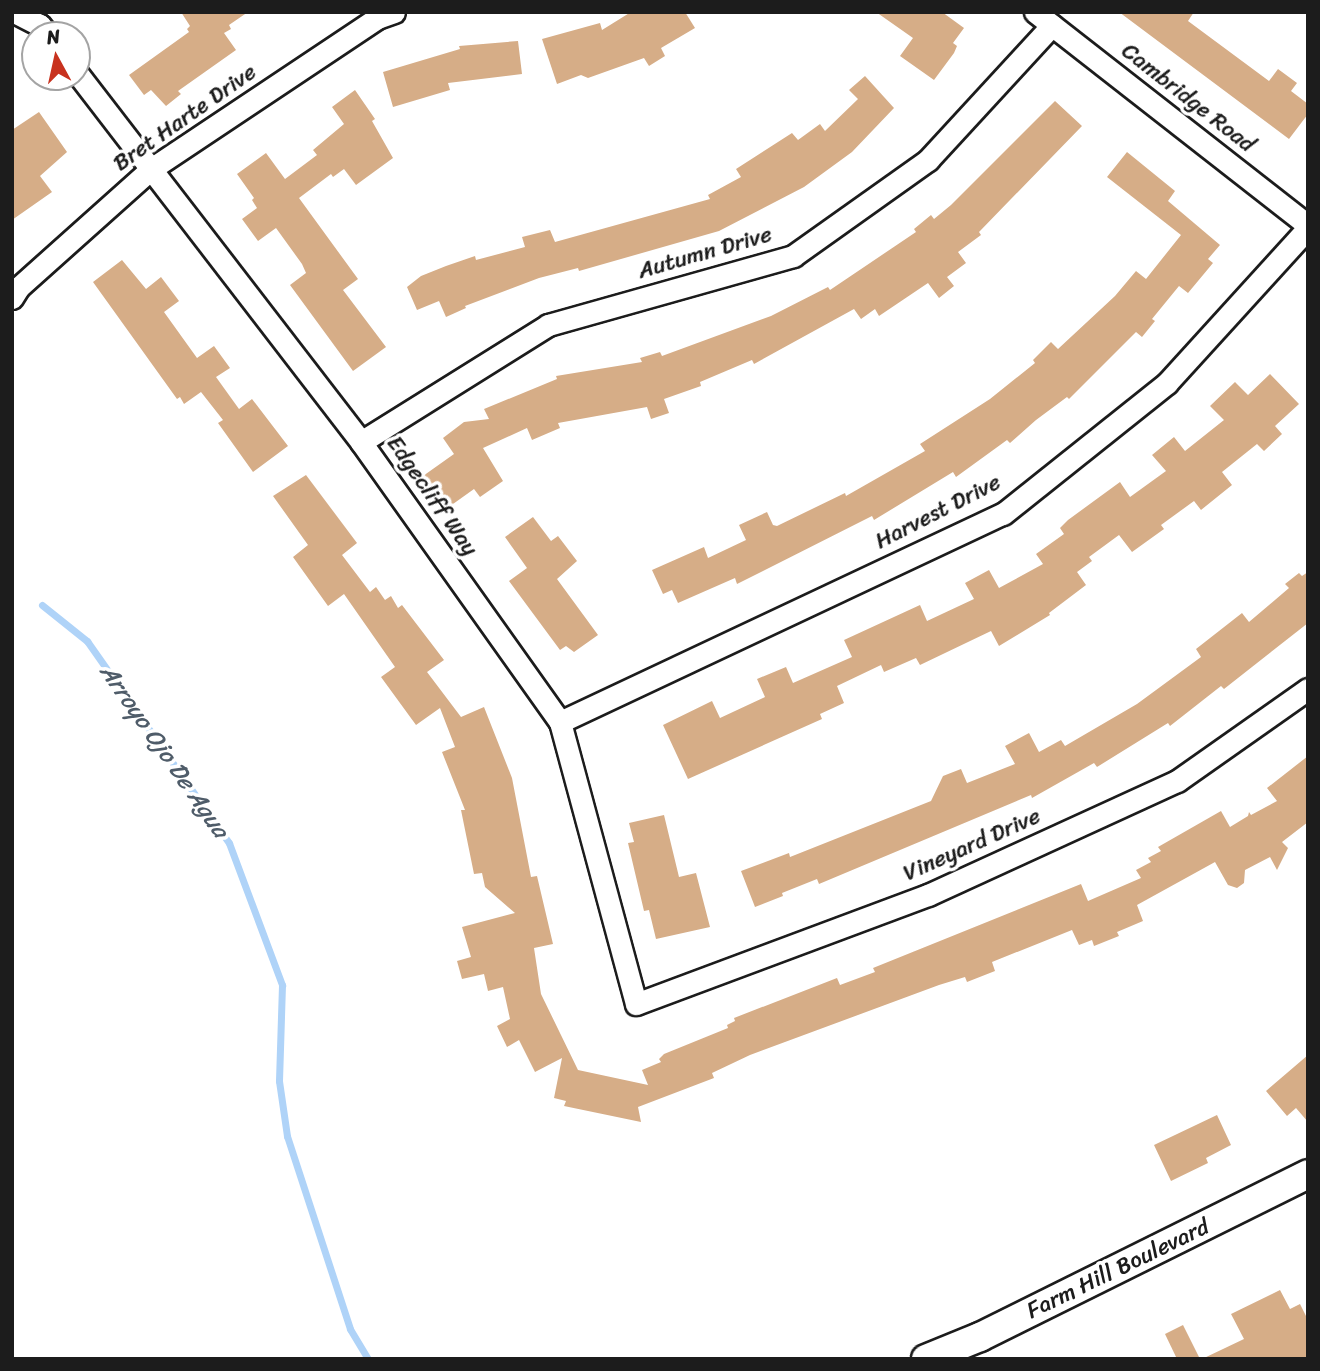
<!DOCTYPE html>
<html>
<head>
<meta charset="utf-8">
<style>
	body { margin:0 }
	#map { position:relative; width:1320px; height:1371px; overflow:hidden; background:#fff; font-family:Sriracha,sans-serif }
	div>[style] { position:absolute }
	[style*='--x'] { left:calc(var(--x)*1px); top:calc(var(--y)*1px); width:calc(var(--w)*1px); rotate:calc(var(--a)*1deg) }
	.stream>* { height:7px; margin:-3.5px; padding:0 3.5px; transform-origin:3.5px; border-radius:3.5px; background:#afd3f8 }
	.building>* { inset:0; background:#d6ad87 }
	.roads { filter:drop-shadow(2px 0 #1c1c1c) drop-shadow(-2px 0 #1c1c1c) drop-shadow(0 2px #1c1c1c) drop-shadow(0 -2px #1c1c1c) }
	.minor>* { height:21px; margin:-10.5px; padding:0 10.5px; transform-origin:10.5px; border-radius:10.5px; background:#fff }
	.secondary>* { height:28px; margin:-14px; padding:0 14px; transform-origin:14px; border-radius:14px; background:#fff }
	span { translate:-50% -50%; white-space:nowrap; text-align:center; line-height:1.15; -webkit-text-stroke:7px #fff; paint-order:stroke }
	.street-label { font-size:23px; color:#1c1c1c }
	.water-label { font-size:24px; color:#4f5c69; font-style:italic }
	.frame { position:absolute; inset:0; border:14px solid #1c1c1c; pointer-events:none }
	.north { position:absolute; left:21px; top:21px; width:70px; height:70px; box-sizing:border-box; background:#fff; border:2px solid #a4a4a4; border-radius:50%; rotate:352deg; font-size:19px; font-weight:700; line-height:28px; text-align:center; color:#1c1c1c }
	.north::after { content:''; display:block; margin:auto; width:24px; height:32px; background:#c8321e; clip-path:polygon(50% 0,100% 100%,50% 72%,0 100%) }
</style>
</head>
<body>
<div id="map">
	<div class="stream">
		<div style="--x:42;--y:605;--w:58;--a:38.7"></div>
		<div style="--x:87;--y:641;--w:247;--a:54.9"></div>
		<div style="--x:229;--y:843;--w:152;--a:69.5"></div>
		<div style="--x:282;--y:985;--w:96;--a:91.8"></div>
		<div style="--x:279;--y:1081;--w:56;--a:81.7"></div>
		<div style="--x:287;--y:1136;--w:203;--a:71.9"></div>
		<div style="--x:350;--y:1329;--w:35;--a:59"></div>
	</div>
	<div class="building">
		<div style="clip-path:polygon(181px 12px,248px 12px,229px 25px,231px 29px,224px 33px,236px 50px,178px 91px,181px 94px,166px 106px,151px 90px,144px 95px,129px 75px,189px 32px,187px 29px,190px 26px)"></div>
		<div style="clip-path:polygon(631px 12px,685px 12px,695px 28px,661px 48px,665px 56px,649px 66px,644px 58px,588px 78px,581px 75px,557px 84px,542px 39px,600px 23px,602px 30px)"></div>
		<div style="clip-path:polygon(876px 12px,942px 12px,964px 28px,953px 43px,957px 46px,954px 53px,934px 80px,900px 56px,913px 38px)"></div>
		<div style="clip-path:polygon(1119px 12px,1194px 12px,1188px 21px,1269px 81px,1278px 69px,1297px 83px,1291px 91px,1308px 104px,1308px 114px,1289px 139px)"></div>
		<div style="clip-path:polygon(518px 41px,522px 74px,448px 83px,450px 90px,393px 107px,383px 72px,460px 49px,459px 46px)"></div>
		<div style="clip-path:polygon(865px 76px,894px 108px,852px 152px,804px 187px,719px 231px,579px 271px,578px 268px,539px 278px,465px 306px,466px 308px,446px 317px,439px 301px,417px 310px,407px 287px,421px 276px,446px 266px,475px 256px,476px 260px,525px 247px,522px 237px,550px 230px,555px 242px,710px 199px,708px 195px,741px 177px,736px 169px,792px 133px,798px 140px,820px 124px,825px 131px,858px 99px,849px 90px)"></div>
		<div style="clip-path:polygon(355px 90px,375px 119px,372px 121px,393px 158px,356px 185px,344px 169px,333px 177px,331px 174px,299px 198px,358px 279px,343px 290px,386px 347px,353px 371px,290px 285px,306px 273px,302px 264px,276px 228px,258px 241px,242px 219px,257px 208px,252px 200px,254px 198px,237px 174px,266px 153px,285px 179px,317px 155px,313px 150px,344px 124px,332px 107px)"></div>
		<div style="clip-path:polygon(1055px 101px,1082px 126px,979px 232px,981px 235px,958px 252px,966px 263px,947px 277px,954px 286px,939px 298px,928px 283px,879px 316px,875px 309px,861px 319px,854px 309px,754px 364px,752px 360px,700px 382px,701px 386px,664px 399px,669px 413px,651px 419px,647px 407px,558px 423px,560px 428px,532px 440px,527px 428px,483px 448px,503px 481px,480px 497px,474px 489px,446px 509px,423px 476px,454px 454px,443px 438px,464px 422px,489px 419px,484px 409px,557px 379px,556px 376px,642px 362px,640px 358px,660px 352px,662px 356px,771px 316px,828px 287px,830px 290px,916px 232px,914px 229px,931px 215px,934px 219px,951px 205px)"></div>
		<div style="clip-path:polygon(39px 112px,67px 152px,40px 176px,52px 192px,12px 220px,12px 130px)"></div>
		<div style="clip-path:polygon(1127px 152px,1175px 191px,1168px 201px,1220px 245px,1208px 259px,1213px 263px,1188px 293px,1179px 286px,1152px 319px,1155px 321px,1142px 337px,1136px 332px,1069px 399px,1067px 397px,1036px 420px,1010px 443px,1007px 440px,956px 477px,953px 472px,874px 520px,872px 516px,737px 584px,735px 578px,678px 603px,672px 590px,663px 594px,652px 570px,704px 547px,708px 558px,746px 540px,739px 525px,767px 512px,773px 525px,777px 526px,845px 493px,846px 496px,925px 451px,920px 444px,990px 399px,1035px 363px,1033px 360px,1051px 342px,1058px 349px,1115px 296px,1136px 271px,1146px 279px,1181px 235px,1107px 177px)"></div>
		<div style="clip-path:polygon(122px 260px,146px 289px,161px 277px,179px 301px,164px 312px,197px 358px,214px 346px,230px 368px,216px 377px,239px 409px,252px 399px,288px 446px,253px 472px,218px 423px,223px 420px,201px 392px,184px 404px,180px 397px,177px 399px,93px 282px)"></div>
		<div style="clip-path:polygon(1270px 374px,1299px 404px,1275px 426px,1282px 434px,1264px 451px,1257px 444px,1222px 472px,1232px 485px,1201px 510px,1194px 501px,1161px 525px,1164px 529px,1132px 552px,1119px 535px,1089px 557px,1092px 561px,1077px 572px,1086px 585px,1049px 613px,1050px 615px,999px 646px,991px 631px,920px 665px,916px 658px,884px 672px,881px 665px,837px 686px,844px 703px,820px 714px,822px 719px,688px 779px,663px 725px,712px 701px,720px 718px,765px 697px,757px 679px,786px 667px,793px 683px,852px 657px,844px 640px,920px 605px,927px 621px,974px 599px,965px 583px,989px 570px,999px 588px,1043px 564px,1036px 554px,1064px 534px,1060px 528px,1068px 520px,1120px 482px,1130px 497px,1166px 471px,1152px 455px,1174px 437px,1185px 451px,1224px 420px,1210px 406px,1235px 382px,1248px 395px)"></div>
		<div style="clip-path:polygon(306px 475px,357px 543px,342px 555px,370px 592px,376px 587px,385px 600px,391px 596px,398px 608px,402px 605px,444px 660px,427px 672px,461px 717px,484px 707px,512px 778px,531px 877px,537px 876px,553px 944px,534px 948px,541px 994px,578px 1070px,648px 1085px,642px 1070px,661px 1062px,659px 1059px,664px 1054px,728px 1028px,727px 1025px,735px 1021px,734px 1018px,837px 978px,840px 985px,875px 972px,873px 968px,1081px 884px,1088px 901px,1141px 878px,1136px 870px,1151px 862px,1148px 858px,1161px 851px,1158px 847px,1221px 811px,1230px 827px,1248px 816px,1249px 812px,1251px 815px,1277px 801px,1267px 788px,1308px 756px,1308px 822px,1282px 842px,1288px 848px,1277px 870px,1270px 857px,1245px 870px,1244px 883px,1237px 888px,1228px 885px,1215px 862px,1137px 905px,1143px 921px,1117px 932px,1119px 936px,1094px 946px,1092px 940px,1079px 945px,1072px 930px,992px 962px,995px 971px,967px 982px,965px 977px,939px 985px,750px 1055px,712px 1073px,714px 1078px,638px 1107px,641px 1122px,564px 1106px,566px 1101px,554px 1098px,562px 1058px,535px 1072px,519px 1040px,507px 1047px,497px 1026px,510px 1019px,503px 987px,488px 991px,484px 974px,462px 979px,457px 961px,471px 957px,462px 927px,515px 913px,485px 887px,482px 873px,474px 874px,461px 810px,465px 810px,442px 752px,455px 747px,440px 708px,416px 725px,381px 677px,395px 667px,344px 594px,328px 606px,293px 557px,308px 545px,273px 496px)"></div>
		<div style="clip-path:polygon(533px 517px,551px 541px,558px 536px,577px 561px,557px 579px,598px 635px,574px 652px,566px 646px,560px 650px,509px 581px,527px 568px,505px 537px)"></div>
		<div style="clip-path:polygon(1308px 572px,1308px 623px,1224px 689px,1221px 686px,1170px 726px,1168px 723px,1097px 767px,1094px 763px,1032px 798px,1031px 795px,819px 884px,817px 879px,782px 893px,783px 896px,755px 907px,741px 871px,789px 853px,790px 857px,931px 801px,943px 776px,961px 769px,967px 783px,1015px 764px,1005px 746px,1029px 733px,1039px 752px,1061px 740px,1065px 746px,1137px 704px,1201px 657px,1196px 649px,1242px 613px,1249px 622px,1289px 588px,1285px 584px,1299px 573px,1302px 576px)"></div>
		<div style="clip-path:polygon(664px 815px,679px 877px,696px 873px,710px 927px,656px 939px,649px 910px,644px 911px,628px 843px,634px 842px,629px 823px)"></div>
		<div style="clip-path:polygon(1308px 1055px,1308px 1122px,1296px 1108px,1287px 1116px,1266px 1091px)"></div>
		<div style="clip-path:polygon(1217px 1115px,1231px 1145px,1206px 1158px,1208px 1163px,1171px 1181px,1154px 1145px)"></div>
		<div style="clip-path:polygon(1280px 1290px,1290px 1309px,1300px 1304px,1308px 1320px,1308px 1359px,1202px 1359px,1244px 1339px,1231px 1314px)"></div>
		<div style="clip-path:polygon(1183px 1325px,1200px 1359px,1177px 1359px,1165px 1334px)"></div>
	</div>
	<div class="roads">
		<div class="minor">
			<div style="--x:14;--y:12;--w:29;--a:27"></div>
			<div style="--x:40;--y:25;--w:13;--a:51"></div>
			<div style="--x:1035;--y:12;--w:346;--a:38"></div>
			<div style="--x:77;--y:73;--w:466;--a:52.4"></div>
			<div style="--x:361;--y:442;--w:344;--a:54.6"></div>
			<div style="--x:560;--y:722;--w:292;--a:74.9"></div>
			<div style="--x:636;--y:1004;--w:312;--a:-20.5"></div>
			<div style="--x:928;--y:895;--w:274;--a:-24.6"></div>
			<div style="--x:1177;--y:781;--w:160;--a:-35.1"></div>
			<div style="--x:12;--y:298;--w:13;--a:-58"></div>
			<div style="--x:19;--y:287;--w:177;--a:-41.8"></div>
			<div style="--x:151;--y:169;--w:272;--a:-33.7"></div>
			<div style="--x:377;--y:18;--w:18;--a:-19"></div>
			<div style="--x:361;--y:442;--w:221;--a:-32"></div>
			<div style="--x:548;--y:325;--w:255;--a:-15.7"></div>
			<div style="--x:793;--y:256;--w:166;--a:-35.4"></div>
			<div style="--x:928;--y:160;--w:183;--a:-47.4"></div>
			<div style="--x:560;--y:722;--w:489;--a:-25.2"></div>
			<div style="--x:1003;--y:514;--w:210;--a:-38.6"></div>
			<div style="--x:1167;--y:383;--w:210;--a:-47.7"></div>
		</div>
		<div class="secondary">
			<div style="--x:926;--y:1359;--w:58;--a:-22.2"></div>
			<div style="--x:980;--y:1337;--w:366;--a:-26.4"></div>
		</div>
	</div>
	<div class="street-label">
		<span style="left:1188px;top:98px;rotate:38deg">Cambridge Road</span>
		<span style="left:185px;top:118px;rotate:-35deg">Bret Harte Drive</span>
		<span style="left:705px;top:253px;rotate:-16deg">Autumn Drive</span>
		<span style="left:432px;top:496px;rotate:55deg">Edgecliff Way</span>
		<span style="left:938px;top:512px;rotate:-27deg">Harvest Drive</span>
		<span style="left:972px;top:845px;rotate:-24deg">Vineyard Drive</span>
		<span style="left:1118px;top:1269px;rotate:-26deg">Farm Hill Boulevard</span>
	</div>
	<div class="water-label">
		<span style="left:164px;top:751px;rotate:55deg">Arroyo Ojo De Agua</span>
	</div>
	<div class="frame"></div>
	<div class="north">N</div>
</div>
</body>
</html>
